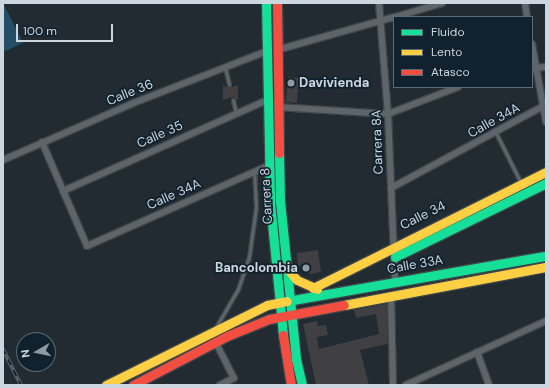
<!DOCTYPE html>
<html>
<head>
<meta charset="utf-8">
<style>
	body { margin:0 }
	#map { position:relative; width:549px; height:388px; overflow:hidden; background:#212b31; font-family:"DM Sans",sans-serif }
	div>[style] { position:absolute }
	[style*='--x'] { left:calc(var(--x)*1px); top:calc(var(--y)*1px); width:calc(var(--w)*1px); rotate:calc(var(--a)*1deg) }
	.green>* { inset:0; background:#244e68 }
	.building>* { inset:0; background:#404042; transform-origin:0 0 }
	.roads { filter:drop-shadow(1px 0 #3e464b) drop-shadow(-1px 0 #3e464b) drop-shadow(0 1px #3e464b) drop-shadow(0 -1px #3e464b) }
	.lane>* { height:3px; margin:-1.5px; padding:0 1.5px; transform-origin:1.5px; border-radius:1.5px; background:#5d656a }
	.street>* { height:6px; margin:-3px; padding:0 3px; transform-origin:3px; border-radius:3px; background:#5d656a }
	.fast>* { height:9px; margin:-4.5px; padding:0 4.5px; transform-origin:4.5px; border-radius:4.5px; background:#16e098 }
	.slow>* { height:9px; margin:-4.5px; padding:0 4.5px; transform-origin:4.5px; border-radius:4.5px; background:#ffcf43 }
	.jam>* { height:9px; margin:-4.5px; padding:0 4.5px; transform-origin:4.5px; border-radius:4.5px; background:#f24e42 }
	.rail>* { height:3.5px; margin-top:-1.75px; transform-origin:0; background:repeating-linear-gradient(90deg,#11222e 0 6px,#596166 0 12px); box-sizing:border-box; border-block:1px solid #596166 }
	.dots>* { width:11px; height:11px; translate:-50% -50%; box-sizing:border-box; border:2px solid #11222e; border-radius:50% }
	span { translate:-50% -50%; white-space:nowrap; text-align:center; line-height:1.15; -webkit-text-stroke:3.5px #11222e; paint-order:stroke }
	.poi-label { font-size:13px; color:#cbd6de; font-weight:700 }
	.left { translate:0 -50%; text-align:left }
	.right { translate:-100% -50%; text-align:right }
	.street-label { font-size:13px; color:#cbd6de }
	.frame { position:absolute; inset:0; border:4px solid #cbd6de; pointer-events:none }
	.legend { position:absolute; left:393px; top:16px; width:140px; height:72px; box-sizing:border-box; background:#11222e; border:1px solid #5b6a74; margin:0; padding:5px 7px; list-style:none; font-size:12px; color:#cbd6de }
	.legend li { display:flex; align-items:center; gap:8px; height:20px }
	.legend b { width:20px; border:1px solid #5b6a74 }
	.north { position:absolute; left:16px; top:332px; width:40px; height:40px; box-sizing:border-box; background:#11222e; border:1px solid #5b6a74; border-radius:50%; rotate:261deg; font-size:11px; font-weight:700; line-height:16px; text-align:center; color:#cbd6de }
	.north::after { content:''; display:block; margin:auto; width:14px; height:18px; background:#909aa1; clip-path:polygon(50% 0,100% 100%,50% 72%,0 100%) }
	.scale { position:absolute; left:16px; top:24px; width:97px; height:18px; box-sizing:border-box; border:2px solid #cbd6de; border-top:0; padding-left:5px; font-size:12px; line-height:14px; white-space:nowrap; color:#cbd6de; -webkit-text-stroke:3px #11222e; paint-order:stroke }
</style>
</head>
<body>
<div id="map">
	<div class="green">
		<div style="clip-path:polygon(3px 3px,23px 43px,3px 52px)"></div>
	</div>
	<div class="building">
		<div style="left:288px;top:77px;width:11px;height:25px;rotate:5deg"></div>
		<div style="clip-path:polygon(223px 85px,229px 88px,238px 85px,238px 100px,233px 97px,223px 100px)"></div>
		<div style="clip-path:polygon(318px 250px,321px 272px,310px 274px,298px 265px,297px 253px)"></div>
		<div style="clip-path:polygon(387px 304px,388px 344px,360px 350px,369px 385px,316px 385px,303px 324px,317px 321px,318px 326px,326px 325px,328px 335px,317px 337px,319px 349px,379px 334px,376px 314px,356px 318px,354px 310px)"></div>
	</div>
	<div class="roads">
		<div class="lane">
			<div style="--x:225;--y:67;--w:18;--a:77"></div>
			<div style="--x:233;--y:100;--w:13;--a:77"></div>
			<div style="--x:496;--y:133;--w:56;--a:63.4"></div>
			<div style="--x:216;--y:327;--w:44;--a:-59.9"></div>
			<div style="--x:238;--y:289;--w:34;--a:-71"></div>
			<div style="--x:249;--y:257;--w:50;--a:-82"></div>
			<div style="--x:256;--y:207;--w:35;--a:-93"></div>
		</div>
		<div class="street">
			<div style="--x:379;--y:3;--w:111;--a:85.4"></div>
			<div style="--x:388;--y:114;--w:167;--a:87.6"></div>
			<div style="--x:525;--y:3;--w:14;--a:82"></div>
			<div style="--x:395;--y:17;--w:49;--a:-16.6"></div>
			<div style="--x:532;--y:44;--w:79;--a:79.8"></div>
			<div style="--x:277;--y:50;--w:122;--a:-15.8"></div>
			<div style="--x:532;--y:68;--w:14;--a:-4"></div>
			<div style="--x:277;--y:107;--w:111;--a:3.6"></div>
			<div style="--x:388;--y:114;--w:75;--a:-21.1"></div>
			<div style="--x:42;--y:142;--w:113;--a:66.6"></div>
			<div style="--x:87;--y:246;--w:200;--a:-23.9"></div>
			<div style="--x:3;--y:160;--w:140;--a:-23.6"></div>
			<div style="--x:131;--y:104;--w:146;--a:-21.3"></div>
			<div style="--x:391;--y:188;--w:173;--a:-28.3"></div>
			<div style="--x:63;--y:191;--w:223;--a:-24"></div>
			<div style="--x:391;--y:295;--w:90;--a:88.7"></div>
			<div style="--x:216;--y:343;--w:39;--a:63"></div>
			<div style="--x:234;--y:378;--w:16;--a:153"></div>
			<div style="--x:477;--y:352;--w:35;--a:70"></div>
			<div style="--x:406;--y:385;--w:154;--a:-24.6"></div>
		</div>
		<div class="fast">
			<div style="--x:266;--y:3;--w:199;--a:88.8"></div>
			<div style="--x:270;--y:202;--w:134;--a:84.4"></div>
			<div style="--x:279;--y:153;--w:48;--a:88.8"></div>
			<div style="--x:280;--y:201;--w:159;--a:84.2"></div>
			<div style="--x:296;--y:359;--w:27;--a:77"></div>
			<div style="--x:395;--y:257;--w:168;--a:-26.1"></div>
			<div style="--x:287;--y:301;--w:263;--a:-9.9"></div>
		</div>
		<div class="slow">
			<div style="--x:286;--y:267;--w:17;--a:50"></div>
			<div style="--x:297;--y:280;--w:22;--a:24"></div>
			<div style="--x:313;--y:288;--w:260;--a:-26.5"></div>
			<div style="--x:344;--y:305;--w:206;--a:-10.7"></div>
			<div style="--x:106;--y:385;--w:180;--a:-26.4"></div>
			<div style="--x:267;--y:305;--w:20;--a:-11"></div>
		</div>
		<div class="jam">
			<div style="--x:277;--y:3;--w:150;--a:89.2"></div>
			<div style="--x:283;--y:335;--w:51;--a:80.9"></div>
			<div style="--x:133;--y:385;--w:106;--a:-27.5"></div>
			<div style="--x:227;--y:336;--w:45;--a:-22"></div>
			<div style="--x:269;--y:319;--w:76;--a:-10.6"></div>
		</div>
	</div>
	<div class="rail">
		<div style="--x:3;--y:349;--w:40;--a:63.4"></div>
	</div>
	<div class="dots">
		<div style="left:291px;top:83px;background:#909aa1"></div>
		<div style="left:306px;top:268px;background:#909aa1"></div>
	</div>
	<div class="poi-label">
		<span class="left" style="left:299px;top:83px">Davivienda</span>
		<span class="right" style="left:298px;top:268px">Bancolombia</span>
	</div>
	<div class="street-label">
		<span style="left:130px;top:93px;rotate:-22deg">Calle 36</span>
		<span style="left:494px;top:121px;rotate:-29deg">Calle 34A</span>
		<span style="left:160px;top:135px;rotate:-24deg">Calle 35</span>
		<span style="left:378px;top:142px;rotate:-92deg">Carrera 8A</span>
		<span style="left:174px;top:195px;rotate:-24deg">Calle 34A</span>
		<span style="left:267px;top:196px;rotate:-93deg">Carrera 8</span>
		<span style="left:423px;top:216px;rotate:-26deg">Calle 34</span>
		<span style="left:415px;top:265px;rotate:-10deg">Calle 33A</span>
	</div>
	<div class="frame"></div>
	<ul class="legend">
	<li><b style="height:5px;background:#16e098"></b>Fluido</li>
	<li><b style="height:5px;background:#ffcf43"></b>Lento</li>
	<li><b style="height:5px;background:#f24e42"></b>Atasco</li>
	</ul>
	<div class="north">N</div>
	<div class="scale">100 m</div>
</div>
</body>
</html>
